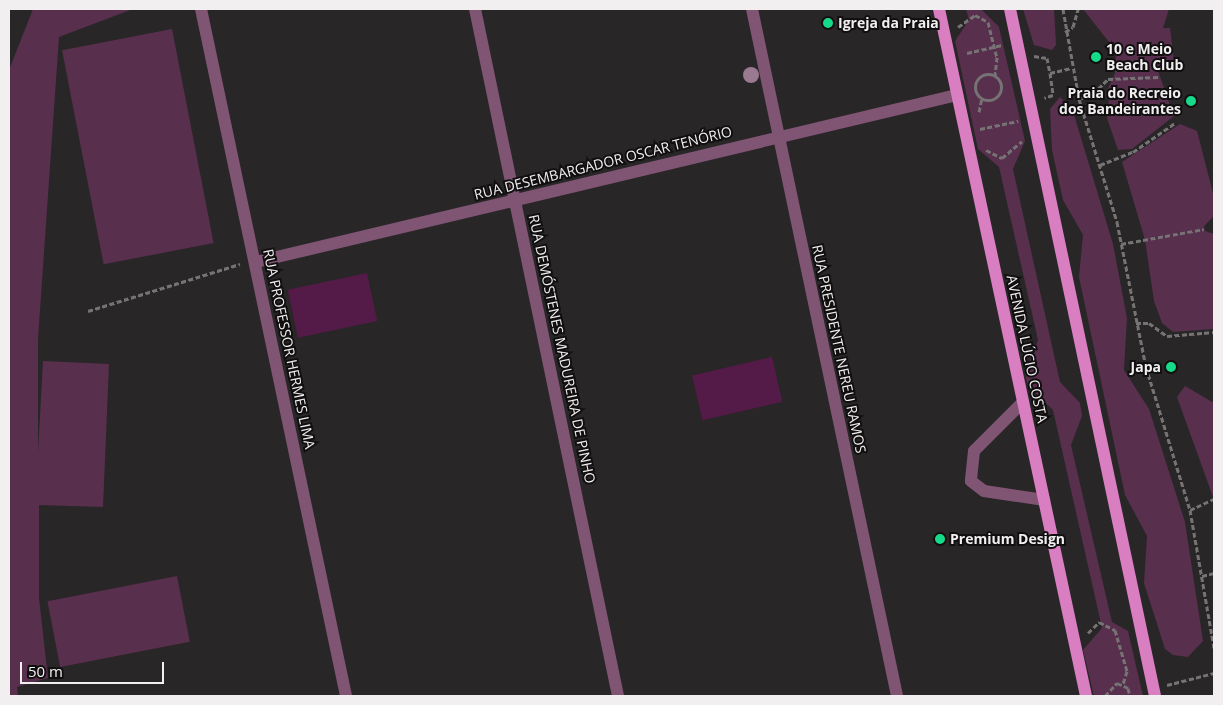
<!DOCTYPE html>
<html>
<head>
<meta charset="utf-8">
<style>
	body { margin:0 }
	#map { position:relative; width:1223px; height:705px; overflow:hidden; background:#292628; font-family:"Open Sans",sans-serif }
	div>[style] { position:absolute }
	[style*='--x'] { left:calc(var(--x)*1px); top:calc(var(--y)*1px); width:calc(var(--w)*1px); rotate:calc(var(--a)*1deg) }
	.green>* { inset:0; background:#582f4d; transform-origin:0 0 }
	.building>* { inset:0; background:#551b48; transform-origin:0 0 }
	.path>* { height:3px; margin-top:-1.5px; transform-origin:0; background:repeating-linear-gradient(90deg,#757374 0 5px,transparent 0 7.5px) }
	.path>.ring { margin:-1.5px; padding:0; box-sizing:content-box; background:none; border:3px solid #757374; border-radius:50% }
	.minor>* { height:12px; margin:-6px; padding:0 6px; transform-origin:6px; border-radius:6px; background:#805473 }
	.major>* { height:12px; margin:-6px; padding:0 6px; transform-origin:6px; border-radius:6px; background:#d97ec1 }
	.trees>* { width:16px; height:16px; margin:-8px; border-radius:50%; background:#9a7a90 }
	.dots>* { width:14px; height:14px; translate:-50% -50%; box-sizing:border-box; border:2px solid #110f10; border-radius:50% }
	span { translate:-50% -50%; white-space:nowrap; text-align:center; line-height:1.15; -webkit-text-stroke:4px #110f10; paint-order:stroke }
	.poi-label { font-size:14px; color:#f1eff0; font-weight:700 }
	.left { translate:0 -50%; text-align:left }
	.right { translate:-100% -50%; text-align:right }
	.street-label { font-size:14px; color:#f1eff0 }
	.frame { position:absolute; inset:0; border:10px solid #f1eff0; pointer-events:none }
	.scale { position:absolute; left:20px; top:662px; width:144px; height:22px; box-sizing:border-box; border:2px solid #f1eff0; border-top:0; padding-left:6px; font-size:15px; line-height:18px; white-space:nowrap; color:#f1eff0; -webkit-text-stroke:4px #110f10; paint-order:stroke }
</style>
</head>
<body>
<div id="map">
	<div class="green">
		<div style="clip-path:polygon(33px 9px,133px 9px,59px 37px,38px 339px,38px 452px,43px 361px,109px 364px,103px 507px,39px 505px,39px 598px,48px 678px,17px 687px,18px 696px,9px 696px,9px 70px)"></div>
		<div style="clip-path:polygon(966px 9px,981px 9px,999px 27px,1025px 141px,1013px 169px,1060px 382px,1080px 403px,1082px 416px,1071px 445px,1112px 622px,1128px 631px,1143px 696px,1094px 696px,1083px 650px,1102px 628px,1053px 410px,1028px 386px,1025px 373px,1038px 340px,999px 167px,978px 149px,955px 41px,969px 20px)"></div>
		<div style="clip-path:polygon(1023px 9px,1054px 9px,1056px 45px,1052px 50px,1034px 45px)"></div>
		<div style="clip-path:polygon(1083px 9px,1169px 9px,1163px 28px,1170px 28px,1175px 68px,1158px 71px,1174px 116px,1132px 149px,1118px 150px,1107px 118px,1109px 98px,1105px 95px,1115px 73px,1116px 51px)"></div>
		<div style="left:172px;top:29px;width:218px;height:112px;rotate:79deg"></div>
		<div style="clip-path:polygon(1060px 97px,1072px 108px,1113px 244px,1127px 318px,1124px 370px,1149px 409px,1185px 522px,1203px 641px,1188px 657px,1173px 655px,1165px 649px,1144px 583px,1147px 536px,1125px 495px,1079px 277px,1083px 235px,1063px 200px,1052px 150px,1050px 109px)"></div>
		<div style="clip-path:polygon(1180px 124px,1197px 131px,1214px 197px,1214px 216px,1204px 226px,1205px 231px,1214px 234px,1214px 329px,1173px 332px,1162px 323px,1154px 301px,1145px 240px,1122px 162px)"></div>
		<div style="clip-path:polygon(1185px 386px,1214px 403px,1213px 497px,1177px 397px)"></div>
		<div style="left:177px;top:576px;width:67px;height:132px;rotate:79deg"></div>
	</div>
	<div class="building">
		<div style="left:367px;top:273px;width:49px;height:81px;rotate:78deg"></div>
		<div style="left:772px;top:357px;width:46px;height:82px;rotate:77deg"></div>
	</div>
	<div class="path">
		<div style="--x:1063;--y:9;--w:91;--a:79.9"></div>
		<div style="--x:1079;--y:99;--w:129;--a:72.8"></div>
		<div style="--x:1117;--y:222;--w:148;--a:78.7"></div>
		<div style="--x:1146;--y:367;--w:150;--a:72.9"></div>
		<div style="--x:1190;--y:510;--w:140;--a:80.1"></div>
		<div style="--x:958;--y:27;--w:21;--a:-35"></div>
		<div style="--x:975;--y:15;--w:15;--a:28"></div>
		<div style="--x:988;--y:22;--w:36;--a:76"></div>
		<div style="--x:997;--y:57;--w:19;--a:96"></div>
		<div style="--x:1065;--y:32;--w:9;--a:-32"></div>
		<div style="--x:1073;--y:27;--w:19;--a:-74"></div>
		<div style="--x:967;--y:53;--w:37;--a:-13"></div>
		<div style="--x:1034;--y:56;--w:13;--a:9"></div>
		<div style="--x:1047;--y:58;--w:15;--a:79"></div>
		<div style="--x:1050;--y:73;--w:22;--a:82"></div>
		<div style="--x:1053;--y:95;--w:9;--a:162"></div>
		<div style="--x:1050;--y:73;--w:22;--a:-13"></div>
		<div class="ring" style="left:975px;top:74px;width:23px;height:23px"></div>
		<div style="--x:1079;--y:99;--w:15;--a:-20"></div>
		<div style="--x:1093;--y:94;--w:21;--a:-45"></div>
		<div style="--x:1108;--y:79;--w:50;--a:-2.3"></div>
		<div style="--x:979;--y:112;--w:14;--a:-78"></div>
		<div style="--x:980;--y:129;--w:39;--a:-12"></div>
		<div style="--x:986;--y:150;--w:18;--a:27"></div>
		<div style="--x:1002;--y:158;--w:26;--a:-40"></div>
		<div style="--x:1100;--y:165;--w:35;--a:-22"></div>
		<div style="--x:1133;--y:152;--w:51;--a:-34.6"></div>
		<div style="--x:1121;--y:244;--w:84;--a:-10.2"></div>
		<div style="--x:88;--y:311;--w:159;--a:-17.2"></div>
		<div style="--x:1136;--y:323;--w:13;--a:0"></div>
		<div style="--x:1149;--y:323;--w:22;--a:36"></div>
		<div style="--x:1167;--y:336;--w:47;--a:-4.9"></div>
		<div style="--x:1190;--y:510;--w:26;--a:-25"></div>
		<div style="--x:1202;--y:576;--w:12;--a:-14"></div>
		<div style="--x:1088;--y:633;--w:16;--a:-45"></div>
		<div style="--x:1099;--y:622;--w:18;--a:27"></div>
		<div style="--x:1115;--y:630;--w:43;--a:73.7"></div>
		<div style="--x:1127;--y:671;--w:14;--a:107"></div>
		<div style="--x:1167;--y:685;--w:49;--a:-14.3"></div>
		<div style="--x:1105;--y:696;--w:18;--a:-47"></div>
		<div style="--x:1117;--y:683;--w:12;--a:24"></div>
		<div style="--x:1128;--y:688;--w:8;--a:76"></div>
	</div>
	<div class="minor">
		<div style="--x:201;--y:9;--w:702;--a:78.08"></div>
		<div style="--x:475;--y:9;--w:702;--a:78.24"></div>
		<div style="--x:752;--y:9;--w:702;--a:78.08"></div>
		<div style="--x:256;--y:262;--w:721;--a:-13.4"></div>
		<div style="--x:1023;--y:402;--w:69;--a:135"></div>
		<div style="--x:974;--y:451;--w:30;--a:96"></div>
		<div style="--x:971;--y:481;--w:16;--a:38"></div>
		<div style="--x:984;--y:491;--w:61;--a:8.5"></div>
	</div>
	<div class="major">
		<div style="--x:939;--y:9;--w:703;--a:77.92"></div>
		<div style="--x:1010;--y:9;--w:702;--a:78.08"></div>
	</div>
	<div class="trees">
		<div style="left:751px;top:75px"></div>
	</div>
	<div class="dots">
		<div style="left:828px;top:23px;background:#16d989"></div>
		<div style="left:1096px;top:57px;background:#16d989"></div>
		<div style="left:1191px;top:101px;background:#16d989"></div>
		<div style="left:1171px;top:367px;background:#16d989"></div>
		<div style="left:940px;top:539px;background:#16d989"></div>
	</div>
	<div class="poi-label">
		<span class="left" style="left:838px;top:23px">Igreja da Praia</span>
		<span class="left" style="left:1106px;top:57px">10 e Meio<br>Beach Club</span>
		<span class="right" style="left:1181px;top:101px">Praia do Recreio<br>dos Bandeirantes</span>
		<span class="right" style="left:1161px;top:367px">Japa</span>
		<span class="left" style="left:950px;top:539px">Premium Design</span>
	</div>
	<div class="street-label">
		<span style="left:603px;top:163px;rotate:-14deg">RUA DESEMBARGADOR OSCAR TENÓRIO</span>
		<span style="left:289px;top:349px;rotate:78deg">RUA PROFESSOR HERMES LIMA</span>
		<span style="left:562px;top:349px;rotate:78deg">RUA DEMÓSTENES MADUREIRA DE PINHO</span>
		<span style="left:839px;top:349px;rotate:78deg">RUA PRESIDENTE NEREU RAMOS</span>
		<span style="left:1027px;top:349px;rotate:78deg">AVENIDA LÚCIO COSTA</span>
	</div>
	<div class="frame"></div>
	<div class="scale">50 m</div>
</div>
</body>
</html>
